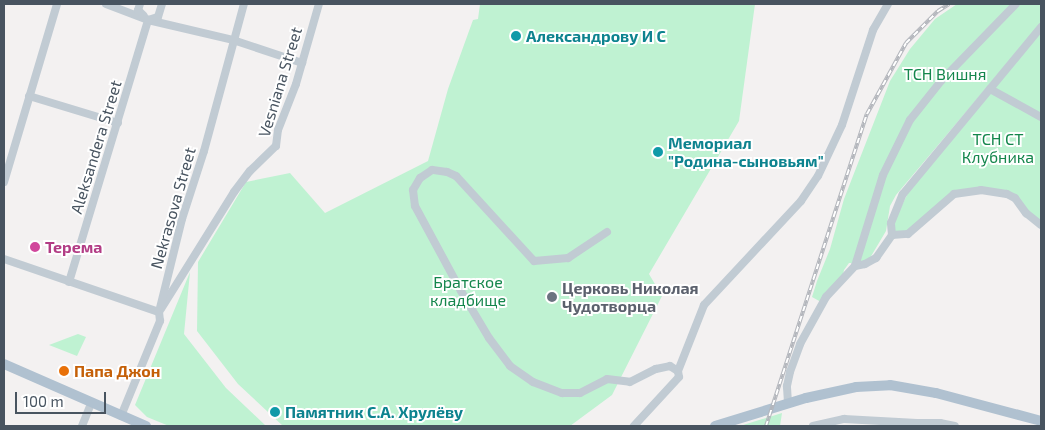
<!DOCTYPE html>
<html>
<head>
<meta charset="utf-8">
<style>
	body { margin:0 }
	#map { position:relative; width:1045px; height:430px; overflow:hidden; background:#f3f1f1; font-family:"Exo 2",sans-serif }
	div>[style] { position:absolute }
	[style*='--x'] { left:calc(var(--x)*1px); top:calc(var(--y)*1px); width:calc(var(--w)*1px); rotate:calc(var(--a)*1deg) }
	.green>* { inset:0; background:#bff2d2 }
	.minor>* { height:8px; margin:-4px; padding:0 4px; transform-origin:4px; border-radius:4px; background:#c1cbd3 }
	.major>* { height:10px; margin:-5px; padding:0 5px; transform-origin:5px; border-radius:5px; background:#b0c1d0 }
	.rail>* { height:4px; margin-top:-2px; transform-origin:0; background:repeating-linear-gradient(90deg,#fff 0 5.5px,#b3b6bc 0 11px); box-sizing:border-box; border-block:1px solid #b3b6bc }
	.dots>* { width:14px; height:14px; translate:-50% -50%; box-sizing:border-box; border:2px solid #fff; border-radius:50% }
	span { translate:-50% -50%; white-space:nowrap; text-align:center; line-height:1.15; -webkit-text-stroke:4px #fff; paint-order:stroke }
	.culture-label { font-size:16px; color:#0d838f; font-weight:700 }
	.left { translate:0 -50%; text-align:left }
	.park-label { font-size:16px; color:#14864c }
	.street-label { font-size:16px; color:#485460 }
	.hotel-label { font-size:16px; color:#b23c85; font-weight:700 }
	.worship-label { font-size:16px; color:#5b616d; font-weight:700 }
	.food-label { font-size:16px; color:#c56008; font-weight:700 }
	.frame { position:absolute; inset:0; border:5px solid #485460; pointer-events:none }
	.scale { position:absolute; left:15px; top:392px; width:91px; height:22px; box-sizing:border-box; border:2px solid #485460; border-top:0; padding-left:6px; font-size:15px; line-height:18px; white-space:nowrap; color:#485460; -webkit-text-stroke:4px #fff; paint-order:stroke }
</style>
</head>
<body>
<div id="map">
	<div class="green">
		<div style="clip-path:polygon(480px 4px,755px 4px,739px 121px,649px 274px,662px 296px,612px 395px,570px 426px,283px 426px,238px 384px,197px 331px,198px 262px,246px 182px,290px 173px,325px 213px,428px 161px,448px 89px,473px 20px,478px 19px)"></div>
		<div style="clip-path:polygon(957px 4px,1041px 4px,1041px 23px,896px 195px,890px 206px,886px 231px,870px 258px,859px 263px,849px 263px,844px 270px,842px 279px,821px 302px,812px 297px,817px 281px,830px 249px,844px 199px,890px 81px,910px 49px,935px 19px)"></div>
		<div style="clip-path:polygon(1041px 30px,1041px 222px,1008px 192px,953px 192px,908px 231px,895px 233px,893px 223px,910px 189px)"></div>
		<div style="clip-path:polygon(190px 272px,184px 334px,226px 388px,265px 425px,264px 426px,169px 426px,147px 417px,135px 405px)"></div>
		<div style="clip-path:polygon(78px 334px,86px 337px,77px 356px,49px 345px)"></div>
		<div style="clip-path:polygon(782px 413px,780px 426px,740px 426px)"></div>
	</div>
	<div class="minor">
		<div style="--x:106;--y:4;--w:45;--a:20.9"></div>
		<div style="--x:148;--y:20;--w:87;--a:13.2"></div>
		<div style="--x:233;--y:40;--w:73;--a:18.4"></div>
		<div style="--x:140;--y:4;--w:6;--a:108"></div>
		<div style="--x:138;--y:10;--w:8;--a:45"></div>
		<div style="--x:990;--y:89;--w:58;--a:28.8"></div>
		<div style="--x:29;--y:96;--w:93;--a:16.9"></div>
		<div style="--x:4;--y:182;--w:186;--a:-73.4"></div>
		<div style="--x:607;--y:232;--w:47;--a:146.3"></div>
		<div style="--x:568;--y:258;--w:34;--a:175"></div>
		<div style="--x:534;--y:261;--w:115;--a:-132.5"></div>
		<div style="--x:456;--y:176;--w:10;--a:-156"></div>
		<div style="--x:447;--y:172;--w:15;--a:-172"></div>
		<div style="--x:432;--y:170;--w:14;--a:146"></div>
		<div style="--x:420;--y:178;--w:14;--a:120"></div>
		<div style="--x:413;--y:190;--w:16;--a:83"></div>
		<div style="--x:415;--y:206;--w:97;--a:61.6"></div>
		<div style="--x:461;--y:291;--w:55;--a:59.2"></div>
		<div style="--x:489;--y:338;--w:35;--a:53"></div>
		<div style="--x:510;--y:366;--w:28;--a:35"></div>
		<div style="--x:533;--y:382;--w:31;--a:21"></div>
		<div style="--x:562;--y:393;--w:18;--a:0"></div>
		<div style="--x:580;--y:393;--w:30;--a:-27"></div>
		<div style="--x:607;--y:379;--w:23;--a:7"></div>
		<div style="--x:630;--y:382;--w:29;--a:-27"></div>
		<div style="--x:656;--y:369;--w:14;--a:-12"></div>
		<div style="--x:670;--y:366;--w:9;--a:32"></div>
		<div style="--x:678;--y:371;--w:6;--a:81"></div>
		<div style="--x:679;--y:377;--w:67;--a:132.6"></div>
		<div style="--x:892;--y:235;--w:16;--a:-4"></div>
		<div style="--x:908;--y:234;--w:61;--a:-41"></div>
		<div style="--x:954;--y:194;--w:27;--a:-8"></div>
		<div style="--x:981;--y:190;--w:26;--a:9"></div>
		<div style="--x:1007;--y:194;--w:9;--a:27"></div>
		<div style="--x:1015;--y:198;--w:19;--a:54"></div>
		<div style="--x:1026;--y:213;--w:19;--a:39"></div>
		<div style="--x:4;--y:259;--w:164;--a:18.9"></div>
		<div style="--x:855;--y:266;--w:95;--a:-72.9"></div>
		<div style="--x:883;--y:175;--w:61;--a:-63.9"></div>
		<div style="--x:910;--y:120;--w:50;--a:-51.5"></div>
		<div style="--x:941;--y:81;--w:107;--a:-45.8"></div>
		<div style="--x:69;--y:282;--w:274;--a:-73.2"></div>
		<div style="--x:148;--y:20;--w:10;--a:-17"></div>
		<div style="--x:158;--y:17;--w:14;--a:-73"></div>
		<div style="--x:161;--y:309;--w:138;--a:-58"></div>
		<div style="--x:234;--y:192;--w:26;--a:-53"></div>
		<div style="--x:250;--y:171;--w:36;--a:-44"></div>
		<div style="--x:276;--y:146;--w:16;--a:-83"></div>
		<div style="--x:278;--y:130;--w:49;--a:-68.6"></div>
		<div style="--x:296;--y:84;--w:83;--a:-74"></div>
		<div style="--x:678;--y:371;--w:71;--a:-68.5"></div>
		<div style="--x:704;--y:305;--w:142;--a:-47"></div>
		<div style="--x:801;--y:201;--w:30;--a:-56"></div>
		<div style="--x:818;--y:176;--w:56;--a:-64.8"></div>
		<div style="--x:842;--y:125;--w:100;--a:-71.9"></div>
		<div style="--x:873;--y:30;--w:30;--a:-60"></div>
		<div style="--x:788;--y:402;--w:16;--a:-94"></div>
		<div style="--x:787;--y:386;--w:14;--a:-78"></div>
		<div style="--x:790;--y:372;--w:30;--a:-70"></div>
		<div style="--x:800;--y:344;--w:54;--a:-61"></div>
		<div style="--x:826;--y:297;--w:42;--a:-46.9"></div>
		<div style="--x:855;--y:266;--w:10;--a:-11"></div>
		<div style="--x:865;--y:264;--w:13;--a:-29"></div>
		<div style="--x:876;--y:258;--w:28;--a:-55"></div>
		<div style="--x:892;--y:235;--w:12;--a:-95"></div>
		<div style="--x:891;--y:223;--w:31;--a:-68"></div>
		<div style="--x:903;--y:194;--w:217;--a:-50.4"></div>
		<div style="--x:121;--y:416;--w:103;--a:-67.7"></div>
		<div style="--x:160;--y:321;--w:9;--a:-96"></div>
		<div style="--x:159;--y:312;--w:96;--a:-76.1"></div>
		<div style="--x:182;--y:219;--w:71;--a:-72.1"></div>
		<div style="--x:204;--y:151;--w:152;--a:-74.8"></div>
		<div style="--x:913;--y:425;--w:4;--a:-27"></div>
		<div style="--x:917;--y:423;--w:23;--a:0"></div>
		<div style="--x:940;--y:423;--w:15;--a:11"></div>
		<div style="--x:82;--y:426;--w:24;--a:-68"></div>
		<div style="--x:813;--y:426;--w:32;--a:-13"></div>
		<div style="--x:844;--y:419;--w:73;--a:3.1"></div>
	</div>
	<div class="major">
		<div style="--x:4;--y:364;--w:155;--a:23.6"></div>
		<div style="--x:715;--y:426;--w:95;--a:-17.1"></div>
		<div style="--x:806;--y:398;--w:51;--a:-12.4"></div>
		<div style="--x:856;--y:387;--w:34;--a:-3"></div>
		<div style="--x:890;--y:385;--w:47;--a:9.9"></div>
		<div style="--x:936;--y:393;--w:109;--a:14.9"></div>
	</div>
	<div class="rail">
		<div style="--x:766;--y:426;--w:328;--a:-72.1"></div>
		<div style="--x:867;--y:114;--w:81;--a:-61.2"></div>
		<div style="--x:906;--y:43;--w:45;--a:-45"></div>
		<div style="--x:938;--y:11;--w:13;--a:-32"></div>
	</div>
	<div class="dots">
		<div style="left:516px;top:36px;background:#0f9aa8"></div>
		<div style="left:658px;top:152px;background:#0f9aa8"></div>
		<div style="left:35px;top:247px;background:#d1479c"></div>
		<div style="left:552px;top:297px;background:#6b7280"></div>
		<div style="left:64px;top:371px;background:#e8710a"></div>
		<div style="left:275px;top:412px;background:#0f9aa8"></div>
	</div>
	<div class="culture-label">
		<span class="left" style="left:526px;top:36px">Александрову И С</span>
		<span class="left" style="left:668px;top:152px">Мемориал<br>"Родина-сыновьям"</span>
		<span class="left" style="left:285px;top:412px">Памятник С.А. Хрулёву</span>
	</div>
	<div class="park-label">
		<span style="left:945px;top:74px">ТСН Вишня</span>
		<span style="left:998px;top:148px">ТСН СТ<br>Клубника</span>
		<span style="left:468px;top:291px">Братское<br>кладбище</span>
	</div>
	<div class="street-label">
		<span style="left:280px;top:82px;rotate:-73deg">Vesniana Street</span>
		<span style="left:96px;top:147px;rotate:-73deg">Aleksandera Street</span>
		<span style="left:173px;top:208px;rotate:-74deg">Nekrasova Street</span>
	</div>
	<div class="hotel-label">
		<span class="left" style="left:45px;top:247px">Терема</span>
	</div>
	<div class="worship-label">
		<span class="left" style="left:562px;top:297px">Церковь Николая<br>Чудотворца</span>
	</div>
	<div class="food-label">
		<span class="left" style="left:74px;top:371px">Папа Джон</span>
	</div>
	<div class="frame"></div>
	<div class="scale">100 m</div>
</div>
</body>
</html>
